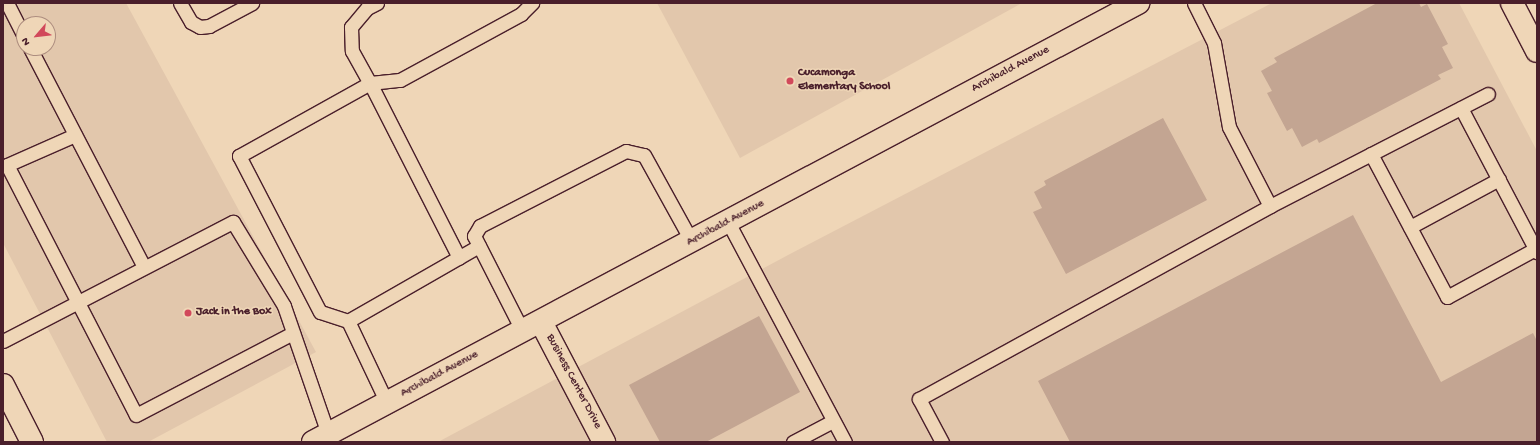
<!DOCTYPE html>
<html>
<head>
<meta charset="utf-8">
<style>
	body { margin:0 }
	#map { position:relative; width:1540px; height:445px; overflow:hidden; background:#efd6b7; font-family:"Gochi Hand",sans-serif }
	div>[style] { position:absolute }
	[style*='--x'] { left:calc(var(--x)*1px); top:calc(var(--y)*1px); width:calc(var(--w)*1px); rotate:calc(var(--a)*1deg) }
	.built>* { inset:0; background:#e2c7ac }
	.building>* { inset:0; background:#c3a592 }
	.roads { filter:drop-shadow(1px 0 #4a1f2b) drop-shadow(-1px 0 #4a1f2b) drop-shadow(0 1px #4a1f2b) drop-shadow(0 -1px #4a1f2b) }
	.lane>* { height:13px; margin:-6.5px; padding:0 6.5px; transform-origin:6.5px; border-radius:6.5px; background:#efd6b7 }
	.street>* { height:22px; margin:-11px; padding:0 11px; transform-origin:11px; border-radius:11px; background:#efd6b7 }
	.secondary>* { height:22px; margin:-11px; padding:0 11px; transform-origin:11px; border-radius:11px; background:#efd6b7 }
	.dots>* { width:11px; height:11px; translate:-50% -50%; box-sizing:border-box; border:2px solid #efd6b7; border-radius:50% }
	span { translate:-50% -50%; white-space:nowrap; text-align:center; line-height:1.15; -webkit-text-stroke:3px #efd6b7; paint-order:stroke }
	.street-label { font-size:12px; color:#4a1f2b }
	.poi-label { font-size:12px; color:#4a1f2b; font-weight:700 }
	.left { translate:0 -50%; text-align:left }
	.frame { position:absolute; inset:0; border:4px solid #4a1f2b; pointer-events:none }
	.north { position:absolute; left:16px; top:16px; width:40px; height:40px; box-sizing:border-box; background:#efd6b7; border:1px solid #ad8d7f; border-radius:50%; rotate:242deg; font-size:11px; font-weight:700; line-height:16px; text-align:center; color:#4a1f2b }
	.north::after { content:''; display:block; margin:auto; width:14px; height:18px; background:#d1495b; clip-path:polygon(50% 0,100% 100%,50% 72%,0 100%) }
</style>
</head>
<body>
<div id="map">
	<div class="built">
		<div style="clip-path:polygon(evenodd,20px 3px,126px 3px,316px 352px,148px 442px,107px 442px,3px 243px,3px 12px,20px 3px,24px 24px,48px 24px,48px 48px,24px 48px,24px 24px)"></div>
		<div style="clip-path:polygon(657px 3px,1022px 3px,740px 158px)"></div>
		<div style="clip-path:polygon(1272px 3px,1459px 3px,1537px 151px,1537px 442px,438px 442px,790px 254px)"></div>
	</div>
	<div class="building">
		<div style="clip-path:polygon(1377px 3px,1419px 3px,1421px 7px,1427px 4px,1448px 44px,1442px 47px,1453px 68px,1438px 75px,1441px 79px,1319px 143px,1317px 139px,1302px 147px,1292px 128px,1287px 131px,1267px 93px,1272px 91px,1261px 71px,1277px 62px,1274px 58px)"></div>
		<div style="clip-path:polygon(1163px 118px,1207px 200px,1066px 274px,1033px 212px,1042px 208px,1034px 192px,1046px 185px,1044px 181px)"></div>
		<div style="clip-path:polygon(1353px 215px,1441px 382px,1533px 333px,1537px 341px,1537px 442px,1070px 442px,1038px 381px)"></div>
		<div style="clip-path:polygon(759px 316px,800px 392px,706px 442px,660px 442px,629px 385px)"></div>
	</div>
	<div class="roads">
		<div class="lane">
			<div style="--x:7;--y:3;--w:38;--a:63"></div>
			<div style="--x:180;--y:3;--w:22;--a:60"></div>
			<div style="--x:191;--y:22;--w:10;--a:29"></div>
			<div style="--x:200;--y:27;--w:9;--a:-6"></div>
			<div style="--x:209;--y:26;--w:49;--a:-28.1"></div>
			<div style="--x:377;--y:3;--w:11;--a:153"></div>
			<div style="--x:367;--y:8;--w:25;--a:130"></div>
			<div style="--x:351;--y:27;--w:24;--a:88"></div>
			<div style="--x:352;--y:51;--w:37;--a:61"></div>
			<div style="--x:370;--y:83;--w:30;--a:-6"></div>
			<div style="--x:400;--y:80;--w:138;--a:-28.6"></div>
			<div style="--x:521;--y:14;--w:16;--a:-45"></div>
			<div style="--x:1194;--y:3;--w:45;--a:63.4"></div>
			<div style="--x:1214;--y:43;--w:85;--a:79.9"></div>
			<div style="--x:1229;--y:127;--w:89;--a:62.6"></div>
			<div style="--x:30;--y:48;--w:247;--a:62.5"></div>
			<div style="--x:1461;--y:108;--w:163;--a:62.2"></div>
			<div style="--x:75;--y:135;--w:74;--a:156.2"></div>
			<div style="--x:7;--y:165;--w:281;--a:62.7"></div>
			<div style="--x:136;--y:415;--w:177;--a:-27.6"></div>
			<div style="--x:1371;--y:154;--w:162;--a:62"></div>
			<div style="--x:1447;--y:297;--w:102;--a:-28.6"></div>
			<div style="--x:728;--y:222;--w:249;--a:62"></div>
			<div style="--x:1410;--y:227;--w:101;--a:-28.3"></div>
			<div style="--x:348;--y:321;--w:151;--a:-29.8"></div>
			<div style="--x:523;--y:332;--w:108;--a:-117"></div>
			<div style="--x:474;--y:236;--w:12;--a:-59"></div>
			<div style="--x:480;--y:226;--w:164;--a:-27.2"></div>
			<div style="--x:626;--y:151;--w:18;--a:13"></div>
			<div style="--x:644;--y:155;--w:99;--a:61.1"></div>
			<div style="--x:3;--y:341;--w:259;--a:-27.4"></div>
			<div style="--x:233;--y:222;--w:98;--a:58.7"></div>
			<div style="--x:284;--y:306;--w:135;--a:71"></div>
			<div style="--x:387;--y:403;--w:91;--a:-115.4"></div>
			<div style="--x:348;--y:321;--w:29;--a:-162"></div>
			<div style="--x:320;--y:312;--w:176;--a:-117.4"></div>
			<div style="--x:239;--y:156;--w:150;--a:-29.1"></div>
			<div style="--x:370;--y:83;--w:196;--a:63"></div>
			<div style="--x:793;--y:442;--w:45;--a:-27.7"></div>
			<div style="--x:942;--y:442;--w:49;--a:-118.1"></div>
			<div style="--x:919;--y:399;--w:401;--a:-28.8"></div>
			<div style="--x:1270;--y:206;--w:245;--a:-27.2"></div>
		</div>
		<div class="street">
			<div style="--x:541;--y:322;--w:136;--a:62.3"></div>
		</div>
		<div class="secondary">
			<div style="--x:1512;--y:3;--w:54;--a:62.5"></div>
			<div style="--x:3;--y:385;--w:64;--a:63"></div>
			<div style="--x:313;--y:442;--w:935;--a:-28.02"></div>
		</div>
	</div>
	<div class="dots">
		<div style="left:790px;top:81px;background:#d1495b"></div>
		<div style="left:188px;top:313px;background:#d1495b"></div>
	</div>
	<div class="street-label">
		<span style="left:1011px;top:70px;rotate:-28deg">Archibald Avenue</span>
		<span style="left:726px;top:224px;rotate:-28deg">Archibald Avenue</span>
		<span style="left:440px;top:375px;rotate:-28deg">Archibald Avenue</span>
		<span style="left:573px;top:382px;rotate:62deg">Business Center Drive</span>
	</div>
	<div class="poi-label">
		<span class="left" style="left:798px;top:81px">Cucamonga<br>Elementary School</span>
		<span class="left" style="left:196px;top:313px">Jack in the Box</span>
	</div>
	<div class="frame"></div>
	<div class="north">N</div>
</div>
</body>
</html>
